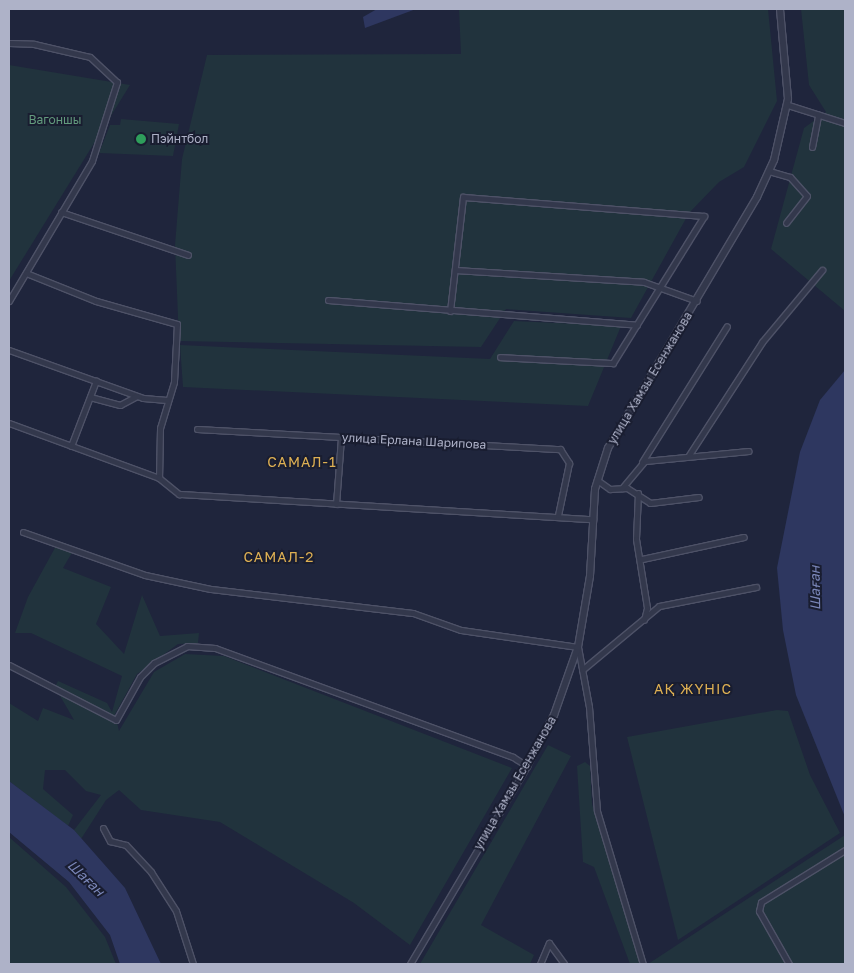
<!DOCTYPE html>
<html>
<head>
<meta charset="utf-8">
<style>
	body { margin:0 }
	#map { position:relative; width:854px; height:973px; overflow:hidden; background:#1f253c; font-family:"Golos Text",sans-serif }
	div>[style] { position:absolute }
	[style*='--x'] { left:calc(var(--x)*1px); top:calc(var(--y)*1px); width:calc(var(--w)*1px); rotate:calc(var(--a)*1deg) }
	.green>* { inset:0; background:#21333d }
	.water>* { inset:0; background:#2e3760 }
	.roads { filter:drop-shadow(1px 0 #4e5267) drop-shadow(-1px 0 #4e5267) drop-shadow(0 1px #4e5267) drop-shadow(0 -1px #4e5267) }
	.minor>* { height:5px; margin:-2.5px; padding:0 2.5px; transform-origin:2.5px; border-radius:2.5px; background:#33384c }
	.tertiary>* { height:6px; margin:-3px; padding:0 3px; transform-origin:3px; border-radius:3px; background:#33384c }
	.dots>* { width:14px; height:14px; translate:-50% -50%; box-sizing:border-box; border:2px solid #191d30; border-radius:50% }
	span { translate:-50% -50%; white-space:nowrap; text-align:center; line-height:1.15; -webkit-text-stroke:4px #191d30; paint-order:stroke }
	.park-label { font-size:12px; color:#639b7d }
	.poi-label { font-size:12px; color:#aeb2c8 }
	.left { translate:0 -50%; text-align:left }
	.street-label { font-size:12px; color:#aeb2c8 }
	.neighbourhood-label { font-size:14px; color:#deb053; letter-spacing:1px }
	.water-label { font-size:14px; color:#7a86b8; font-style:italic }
	.frame { position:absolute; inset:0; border:10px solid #aeb2c8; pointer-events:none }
</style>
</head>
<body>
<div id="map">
	<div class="green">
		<div style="clip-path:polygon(459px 9px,768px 9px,777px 101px,744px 167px,719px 182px,689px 213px,631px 318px,506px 309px,481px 347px,179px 341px,175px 245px,182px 159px,207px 55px,461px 54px)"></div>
		<div style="clip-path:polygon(801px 9px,845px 9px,845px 311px,771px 249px,804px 128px,826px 112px,809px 85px)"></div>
		<div style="clip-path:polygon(9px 65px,130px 85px,9px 281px)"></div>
		<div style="clip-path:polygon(121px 119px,179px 124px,173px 156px,99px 153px,110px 125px,120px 125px)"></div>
		<div style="clip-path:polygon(514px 321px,621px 326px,588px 406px,183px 387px,180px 345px,490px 359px)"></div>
		<div style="clip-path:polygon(56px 546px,73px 551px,63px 568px,111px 587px,96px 624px,124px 654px,142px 595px,160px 636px,199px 633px,198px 643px,178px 644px,137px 674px,115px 714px,119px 731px,154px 672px,185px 654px,224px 656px,512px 768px,410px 945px,354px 903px,220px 822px,141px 810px,119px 790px,106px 800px,81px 839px,74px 830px,101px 795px,86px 791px,65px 770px,45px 770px,43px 789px,73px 815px,68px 826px,9px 781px,9px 703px,38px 721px,43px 708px,74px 720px,55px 687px,58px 681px,107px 703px,112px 712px,122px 676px,31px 633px,15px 633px,28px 597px)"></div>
		<div style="clip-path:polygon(777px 710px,788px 711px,810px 775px,840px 833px,678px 940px,627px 737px)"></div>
		<div style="clip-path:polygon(548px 745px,571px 756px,481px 925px,534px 955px,530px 964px,420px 964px)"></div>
		<div style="clip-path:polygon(585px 762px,590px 766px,592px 804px,640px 964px,630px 964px,594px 867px,583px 862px,577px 766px)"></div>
		<div style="clip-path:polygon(845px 835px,845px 964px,648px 964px)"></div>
		<div style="clip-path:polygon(9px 837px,66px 887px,105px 937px,116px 964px,9px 964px)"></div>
	</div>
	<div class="water">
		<div style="clip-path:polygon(377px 9px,416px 9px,365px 28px,363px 17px)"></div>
		<div style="clip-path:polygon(845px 370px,845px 817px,796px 695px,783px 630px,777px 568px,800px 452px,820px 400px)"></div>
		<div style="clip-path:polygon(9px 781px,74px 830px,125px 888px,161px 964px,120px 964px,110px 935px,69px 882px,9px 832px)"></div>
	</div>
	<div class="roads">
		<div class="minor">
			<div style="--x:9;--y:43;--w:25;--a:2"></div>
			<div style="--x:34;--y:44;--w:57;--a:13.1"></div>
			<div style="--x:90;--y:57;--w:37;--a:43"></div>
			<div style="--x:117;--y:82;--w:83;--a:107.6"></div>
			<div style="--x:92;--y:161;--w:163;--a:120.7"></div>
			<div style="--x:788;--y:105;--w:60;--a:17.5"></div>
			<div style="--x:812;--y:147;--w:33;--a:-79"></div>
			<div style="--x:769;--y:171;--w:22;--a:16"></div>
			<div style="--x:790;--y:177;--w:25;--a:48"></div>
			<div style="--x:807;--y:196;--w:34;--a:128"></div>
			<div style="--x:61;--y:212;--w:134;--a:18.7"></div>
			<div style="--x:455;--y:270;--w:189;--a:3.6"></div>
			<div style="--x:644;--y:282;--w:56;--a:19.7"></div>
			<div style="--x:26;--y:273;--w:75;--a:21.8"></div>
			<div style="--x:96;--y:301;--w:84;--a:15.9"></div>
			<div style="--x:177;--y:324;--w:58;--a:93"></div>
			<div style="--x:174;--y:382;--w:48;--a:106.9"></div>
			<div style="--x:160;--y:428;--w:50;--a:91.1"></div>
			<div style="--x:328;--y:300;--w:310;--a:4.6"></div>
			<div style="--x:450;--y:311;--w:115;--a:-83.5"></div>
			<div style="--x:463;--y:197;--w:242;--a:4.5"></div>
			<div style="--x:704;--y:216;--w:173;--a:121.8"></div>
			<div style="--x:613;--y:363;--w:113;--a:-177"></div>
			<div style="--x:9;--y:350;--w:142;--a:19.7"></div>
			<div style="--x:143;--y:398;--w:24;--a:5"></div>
			<div style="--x:90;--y:397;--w:31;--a:15"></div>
			<div style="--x:120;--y:405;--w:19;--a:-28"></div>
			<div style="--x:9;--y:423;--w:160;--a:20.1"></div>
			<div style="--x:159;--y:478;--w:26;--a:39"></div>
			<div style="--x:179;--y:494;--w:415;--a:3.5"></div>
			<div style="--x:197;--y:429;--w:364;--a:3.2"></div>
			<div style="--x:560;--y:449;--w:17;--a:57"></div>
			<div style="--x:569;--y:463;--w:53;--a:101.9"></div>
			<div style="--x:71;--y:446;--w:70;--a:-69"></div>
			<div style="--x:689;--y:455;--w:135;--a:-57.1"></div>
			<div style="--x:762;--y:342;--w:94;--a:-50.2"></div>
			<div style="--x:642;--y:462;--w:160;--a:-58"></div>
			<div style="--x:597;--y:480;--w:16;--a:35"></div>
			<div style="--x:610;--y:489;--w:17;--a:-3"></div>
			<div style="--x:627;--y:488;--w:27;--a:33"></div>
			<div style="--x:650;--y:503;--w:49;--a:-7"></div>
			<div style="--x:622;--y:488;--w:35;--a:-50"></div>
			<div style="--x:645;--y:461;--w:104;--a:-5.5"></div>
			<div style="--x:638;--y:493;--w:46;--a:92.5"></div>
			<div style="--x:636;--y:539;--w:70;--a:80.9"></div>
			<div style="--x:647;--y:608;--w:12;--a:104"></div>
			<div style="--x:336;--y:504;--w:67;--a:-85.7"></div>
			<div style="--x:23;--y:532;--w:129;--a:19.4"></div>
			<div style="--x:145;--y:575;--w:67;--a:12"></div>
			<div style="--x:211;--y:589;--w:203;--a:6.8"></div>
			<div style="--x:413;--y:613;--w:51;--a:19.5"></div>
			<div style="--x:461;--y:630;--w:118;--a:8.3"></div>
			<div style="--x:578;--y:647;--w:61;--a:79.6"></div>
			<div style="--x:589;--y:707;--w:104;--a:85.6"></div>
			<div style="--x:597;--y:811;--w:160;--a:73.3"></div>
			<div style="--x:642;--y:559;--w:104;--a:-12.2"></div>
			<div style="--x:9;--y:665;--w:120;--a:27.2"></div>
			<div style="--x:116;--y:720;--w:49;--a:-60.8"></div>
			<div style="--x:140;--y:677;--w:20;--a:-45"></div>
			<div style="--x:154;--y:663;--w:37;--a:-27"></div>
			<div style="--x:187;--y:646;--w:28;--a:4"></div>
			<div style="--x:215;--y:648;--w:317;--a:20.1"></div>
			<div style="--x:513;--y:757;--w:17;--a:33"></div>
			<div style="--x:527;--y:766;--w:230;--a:120.6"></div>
			<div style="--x:582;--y:670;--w:100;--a:-39.7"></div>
			<div style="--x:659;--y:606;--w:99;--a:-11.1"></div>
			<div style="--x:103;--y:828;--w:15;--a:62"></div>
			<div style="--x:110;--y:841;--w:16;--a:14"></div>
			<div style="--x:126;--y:845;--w:37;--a:47"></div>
			<div style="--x:151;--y:872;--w:46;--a:57.3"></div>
			<div style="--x:176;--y:911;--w:56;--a:72.2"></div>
			<div style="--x:540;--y:964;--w:23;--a:-67"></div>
			<div style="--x:549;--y:943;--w:26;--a:54"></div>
			<div style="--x:789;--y:964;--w:61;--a:-119.5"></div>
			<div style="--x:759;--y:911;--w:9;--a:-77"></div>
			<div style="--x:761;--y:902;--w:99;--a:-31.8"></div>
		</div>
		<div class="tertiary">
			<div style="--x:527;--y:766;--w:58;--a:-62.1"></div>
			<div style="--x:554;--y:715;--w:72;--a:-70.6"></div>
			<div style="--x:578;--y:647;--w:72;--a:-80.4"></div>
			<div style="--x:590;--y:576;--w:87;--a:-86.7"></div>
			<div style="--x:595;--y:489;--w:43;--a:-72.4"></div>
			<div style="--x:608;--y:448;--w:292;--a:-59.3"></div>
			<div style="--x:757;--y:197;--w:41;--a:-65.3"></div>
			<div style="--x:774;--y:160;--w:63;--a:-77.1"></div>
			<div style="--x:788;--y:99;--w:90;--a:-95.1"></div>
		</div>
	</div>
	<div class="dots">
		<div style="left:141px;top:139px;background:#2e9e5b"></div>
	</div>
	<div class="park-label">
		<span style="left:55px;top:120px">Вагоншы</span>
	</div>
	<div class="poi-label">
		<span class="left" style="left:151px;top:139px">Пэйнтбол</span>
	</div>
	<div class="street-label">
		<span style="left:650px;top:378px;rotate:-59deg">улица Хамзы Есенжанова</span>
		<span style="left:414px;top:441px;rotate:3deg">улица Ерлана Шарипова</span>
		<span style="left:515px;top:783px;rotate:-60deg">улица Хамзы Есенжанова</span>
	</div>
	<div class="neighbourhood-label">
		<span style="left:302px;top:462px">САМАЛ-1</span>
		<span style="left:279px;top:557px">САМАЛ-2</span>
		<span style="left:693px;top:689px">АҚ ЖҮНІС</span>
	</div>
	<div class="water-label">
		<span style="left:815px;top:588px;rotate:-91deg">Шаған</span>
		<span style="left:86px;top:878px;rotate:44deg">Шаған</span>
	</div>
	<div class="frame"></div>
</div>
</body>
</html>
